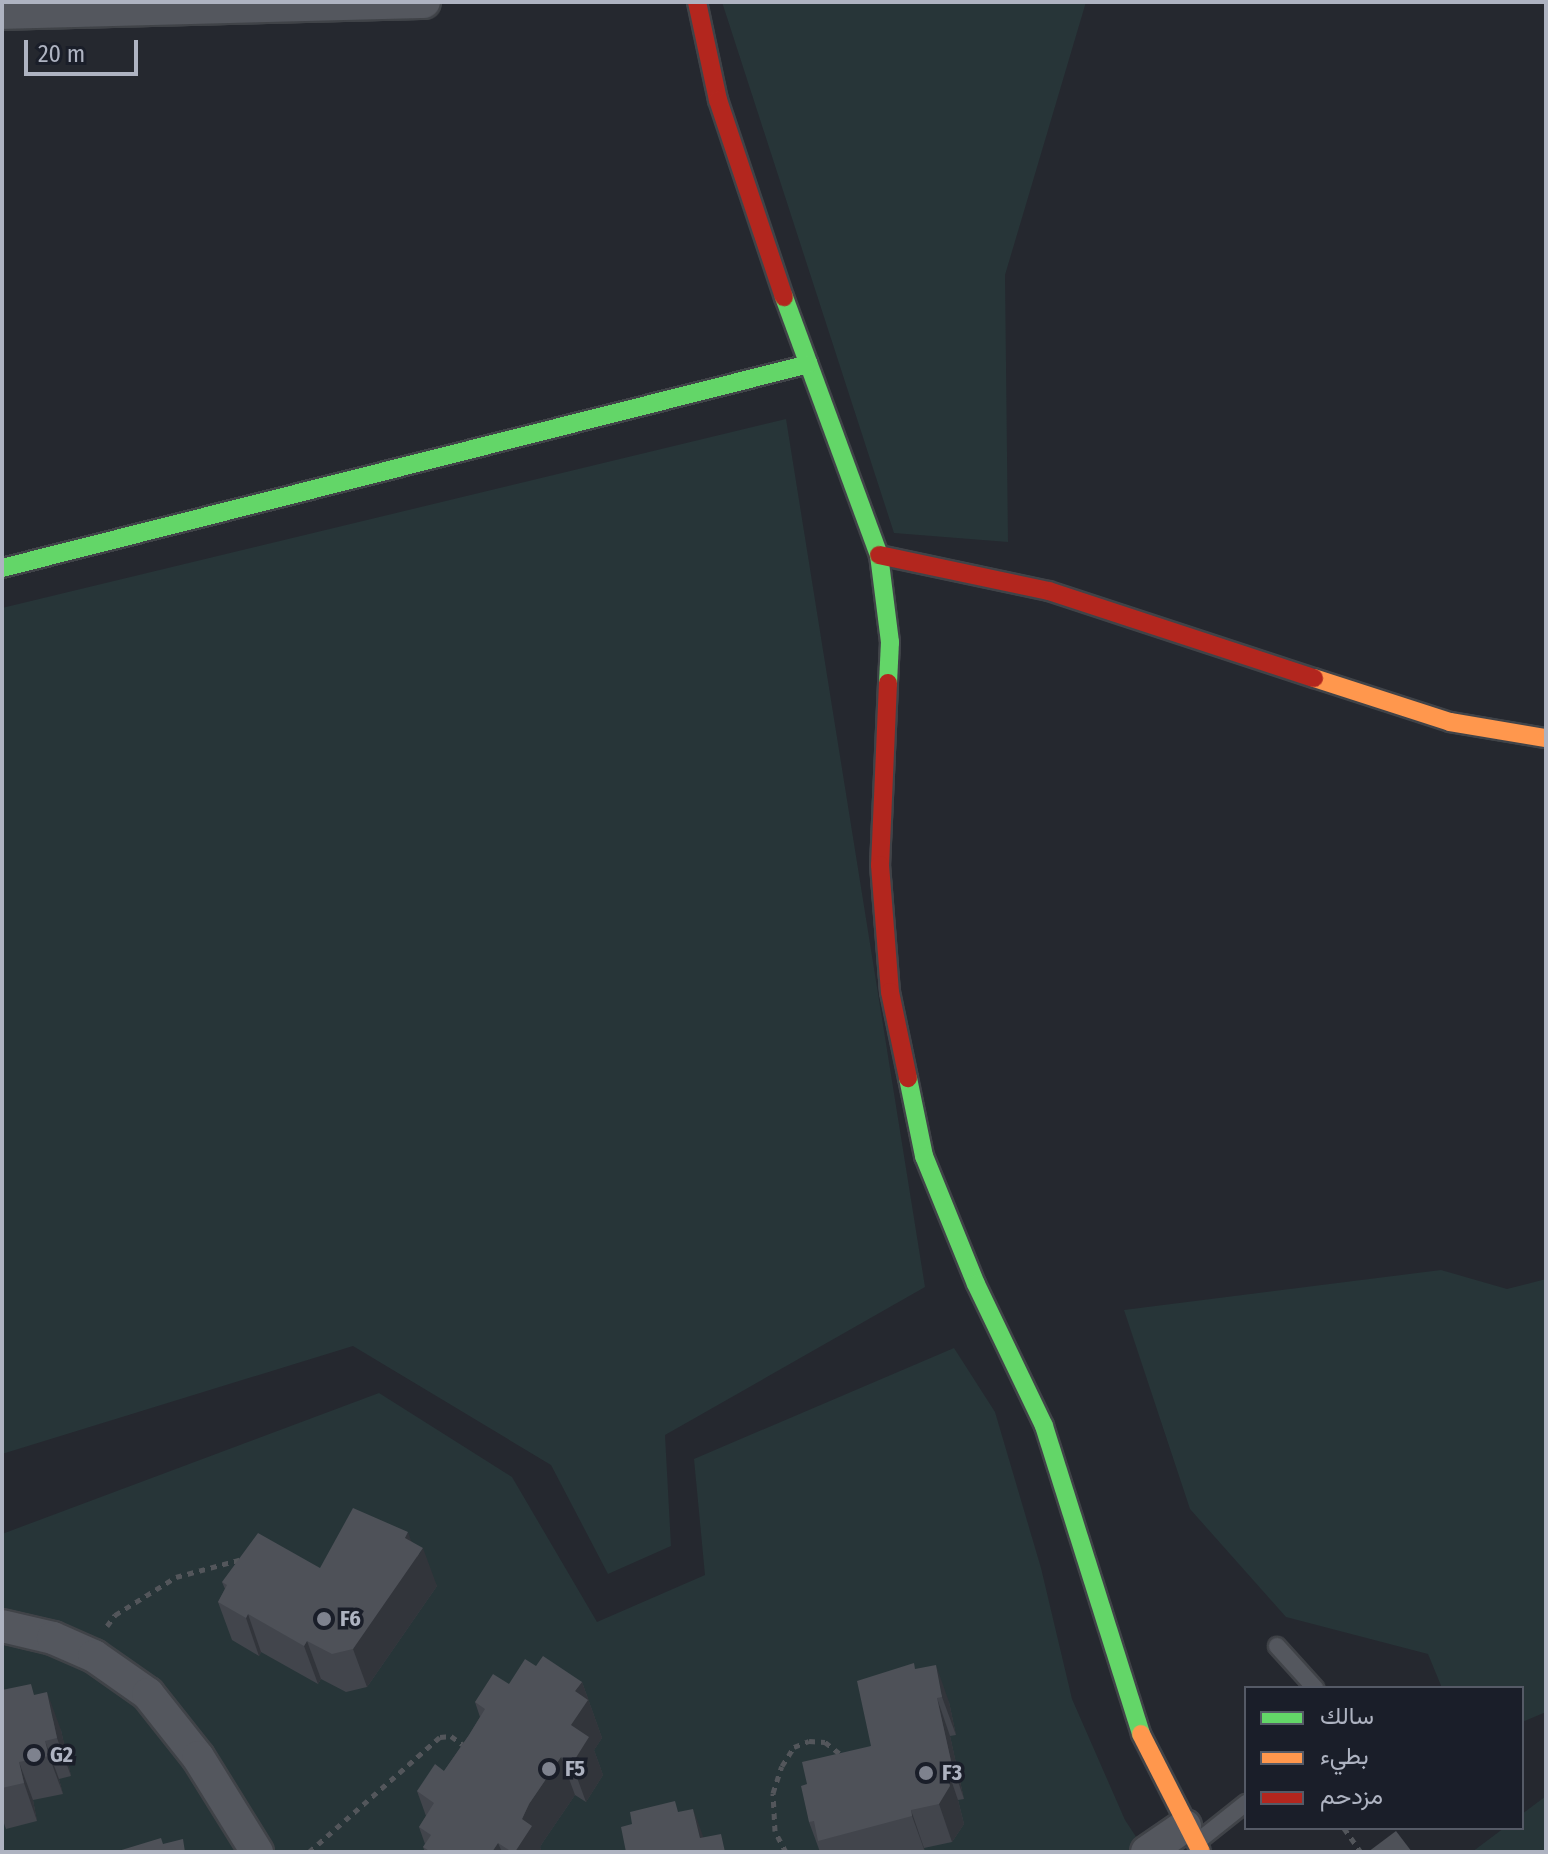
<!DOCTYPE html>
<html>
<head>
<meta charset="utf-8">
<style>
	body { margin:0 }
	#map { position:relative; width:1548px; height:1854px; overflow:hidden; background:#25282f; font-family:"Fira Sans Condensed",Vazirmatn,sans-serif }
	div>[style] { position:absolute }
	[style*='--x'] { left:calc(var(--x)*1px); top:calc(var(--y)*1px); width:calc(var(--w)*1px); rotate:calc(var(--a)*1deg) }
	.green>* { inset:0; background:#273538 }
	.path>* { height:5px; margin-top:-2.5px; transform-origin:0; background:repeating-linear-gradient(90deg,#53565b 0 6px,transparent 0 12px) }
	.roads { filter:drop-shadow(2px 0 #404348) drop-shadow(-2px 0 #404348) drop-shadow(0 2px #404348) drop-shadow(0 -2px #404348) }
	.lane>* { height:16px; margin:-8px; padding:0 8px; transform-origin:8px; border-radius:8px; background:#54575e }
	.street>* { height:32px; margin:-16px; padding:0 16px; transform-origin:16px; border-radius:16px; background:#54575e }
	.fast>* { height:18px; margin:-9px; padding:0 9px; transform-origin:9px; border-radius:9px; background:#63d668 }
	.slow>* { height:18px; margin:-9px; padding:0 9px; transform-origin:9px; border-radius:9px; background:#ff974d }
	.jam>* { height:18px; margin:-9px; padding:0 9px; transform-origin:9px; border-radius:9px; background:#b3261e }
	.wall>* { inset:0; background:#42454c }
	.shaded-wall>* { inset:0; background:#32353b }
	.building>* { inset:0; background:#4e5158 }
	.dots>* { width:22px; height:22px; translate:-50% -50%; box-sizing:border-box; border:4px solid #1a1e29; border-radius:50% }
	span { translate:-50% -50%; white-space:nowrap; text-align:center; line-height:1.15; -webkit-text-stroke:7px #1a1e29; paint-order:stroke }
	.poi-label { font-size:22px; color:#aeb3c1; font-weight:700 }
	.left { translate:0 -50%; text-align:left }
	.frame { position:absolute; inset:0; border:4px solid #aeb3c1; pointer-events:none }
	.legend { position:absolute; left:1244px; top:1686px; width:280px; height:144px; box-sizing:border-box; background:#1a1e29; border:2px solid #555a66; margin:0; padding:10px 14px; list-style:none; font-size:24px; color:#aeb3c1 }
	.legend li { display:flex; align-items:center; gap:16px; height:40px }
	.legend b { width:40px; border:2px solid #555a66 }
	.scale { position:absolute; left:24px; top:40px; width:114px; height:36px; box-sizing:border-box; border:4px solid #aeb3c1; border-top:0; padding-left:10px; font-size:24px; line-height:28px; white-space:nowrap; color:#aeb3c1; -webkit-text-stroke:6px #1a1e29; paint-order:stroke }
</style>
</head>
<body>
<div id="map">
	<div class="green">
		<div style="clip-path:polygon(722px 2px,1086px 2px,1005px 275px,1008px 542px,894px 533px)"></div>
		<div style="clip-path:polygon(786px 419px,925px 1287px,665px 1435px,671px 1546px,608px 1574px,551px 1465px,353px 1346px,2px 1454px,2px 608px)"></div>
		<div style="clip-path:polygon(1441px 1270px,1507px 1289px,1546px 1279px,1546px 1712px,1522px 1722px,1522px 1688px,1442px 1688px,1428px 1654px,1286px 1617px,1190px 1509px,1124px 1310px)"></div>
		<div style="clip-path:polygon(954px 1348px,995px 1412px,1041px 1568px,1072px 1699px,1125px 1820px,1146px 1852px,2px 1852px,2px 1534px,379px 1393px,512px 1477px,597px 1622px,705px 1575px,694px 1459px)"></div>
		<div style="clip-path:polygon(1546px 1796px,1546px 1852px,1472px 1852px,1504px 1828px,1522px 1828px,1522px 1814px)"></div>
	</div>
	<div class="path">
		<div style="--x:107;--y:1626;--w:14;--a:-54"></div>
		<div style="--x:115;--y:1615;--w:72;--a:-31.9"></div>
		<div style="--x:176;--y:1577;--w:73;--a:-15.2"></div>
		<div style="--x:1344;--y:1828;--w:28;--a:55"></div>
		<div style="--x:309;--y:1852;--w:174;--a:-41.3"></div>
		<div style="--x:440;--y:1737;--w:11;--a:-5"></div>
		<div style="--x:451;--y:1736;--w:17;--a:36"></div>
		<div style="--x:786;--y:1852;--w:24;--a:-118"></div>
		<div style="--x:775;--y:1831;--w:38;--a:-93"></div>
		<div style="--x:773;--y:1793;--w:28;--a:-72"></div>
		<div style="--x:782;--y:1766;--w:22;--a:-58"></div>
		<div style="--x:794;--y:1747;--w:16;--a:-22"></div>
		<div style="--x:809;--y:1741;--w:16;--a:4"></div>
		<div style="--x:825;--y:1742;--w:23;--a:38"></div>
	</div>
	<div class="roads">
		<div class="lane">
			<div style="--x:1277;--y:1646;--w:57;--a:47.9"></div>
			<div style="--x:1197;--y:1842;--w:63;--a:-38.5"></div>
		</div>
		<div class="street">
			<div style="--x:2;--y:13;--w:422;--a:-1.5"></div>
			<div style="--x:2;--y:1626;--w:52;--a:13.2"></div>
			<div style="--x:53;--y:1638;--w:45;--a:23.7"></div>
			<div style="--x:94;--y:1656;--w:66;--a:35.1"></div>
			<div style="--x:148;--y:1694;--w:80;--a:51.6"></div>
			<div style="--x:198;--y:1757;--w:112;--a:58.2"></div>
			<div style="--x:1147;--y:1852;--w:46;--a:-34.4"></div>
		</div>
		<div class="fast">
			<div style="--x:784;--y:297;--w:275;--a:69.8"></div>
			<div style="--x:879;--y:555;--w:88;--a:82.8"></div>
			<div style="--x:890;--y:642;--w:41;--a:92.8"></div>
			<div style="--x:2;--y:568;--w:832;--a:-14.19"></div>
			<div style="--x:908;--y:1078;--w:80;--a:78.4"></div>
			<div style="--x:924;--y:1156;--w:138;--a:67.9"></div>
			<div style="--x:976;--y:1284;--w:157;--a:64.4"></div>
			<div style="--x:1044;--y:1426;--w:323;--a:72.5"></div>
		</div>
		<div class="slow">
			<div style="--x:1314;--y:678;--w:143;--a:17.9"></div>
			<div style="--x:1450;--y:722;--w:97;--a:9.5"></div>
			<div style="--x:1141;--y:1734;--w:132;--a:63"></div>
		</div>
		<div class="jam">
			<div style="--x:697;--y:2;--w:100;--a:77.9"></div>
			<div style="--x:718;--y:100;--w:208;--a:71.5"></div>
			<div style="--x:879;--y:555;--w:174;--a:12"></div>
			<div style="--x:1049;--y:591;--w:279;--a:18.2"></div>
			<div style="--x:888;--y:683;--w:182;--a:92.5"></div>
			<div style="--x:880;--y:865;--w:127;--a:85.5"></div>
			<div style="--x:890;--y:992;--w:88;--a:78.2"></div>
		</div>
	</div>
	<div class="wall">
		<div style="clip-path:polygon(411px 1541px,437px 1586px,367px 1687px,346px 1692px,321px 1679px,318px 1684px,261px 1652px,259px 1656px,232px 1640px,218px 1602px,225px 1589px,222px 1582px,320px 1568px)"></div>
		<div style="clip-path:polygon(536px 1666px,582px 1682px,602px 1738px,594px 1750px,603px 1775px,586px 1802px,575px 1795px,543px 1842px,540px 1847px,542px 1852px,425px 1852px,423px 1847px,425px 1844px,419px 1827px,426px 1816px,417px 1791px,444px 1771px,469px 1735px,480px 1717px,475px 1702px,509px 1684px)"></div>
		<div style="clip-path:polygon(916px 1669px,949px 1702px,956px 1735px,950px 1736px,964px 1799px,958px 1800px,964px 1824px,952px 1842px,924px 1848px,925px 1852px,820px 1852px,809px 1822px,807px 1784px,871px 1746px)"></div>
		<div style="clip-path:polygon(2px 1684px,4px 1690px,35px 1695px,61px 1730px,71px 1776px,59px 1779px,63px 1794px,33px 1800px,37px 1821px,6px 1829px,2px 1818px)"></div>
	</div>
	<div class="shaded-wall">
		<div style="clip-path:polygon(408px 1532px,417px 1557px,423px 1548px,437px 1586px,367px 1687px,353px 1649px)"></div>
		<div style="clip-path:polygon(248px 1614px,261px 1652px,259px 1656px,246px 1618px)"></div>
		<div style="clip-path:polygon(307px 1641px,321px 1679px,318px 1684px,304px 1646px)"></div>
		<div style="clip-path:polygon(936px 1665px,949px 1702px,956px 1735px,942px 1697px)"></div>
		<div style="clip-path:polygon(582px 1682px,602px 1738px,594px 1750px,603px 1775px,586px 1802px,572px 1764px,571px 1725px,575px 1691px)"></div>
		<div style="clip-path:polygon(47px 1692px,61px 1730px,71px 1776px,57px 1738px)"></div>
		<div style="clip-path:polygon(937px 1698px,950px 1736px,964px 1799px,951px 1761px)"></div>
		<div style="clip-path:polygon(45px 1741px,59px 1779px,63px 1794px,49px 1756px)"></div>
		<div style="clip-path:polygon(561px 1757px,575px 1795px,543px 1842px,540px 1847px,542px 1852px,515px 1852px,522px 1819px,529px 1804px)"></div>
		<div style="clip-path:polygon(19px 1762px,33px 1800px,37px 1821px,24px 1783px)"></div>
		<div style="clip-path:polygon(945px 1762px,958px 1800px,964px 1824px,952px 1842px,939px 1804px)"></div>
		<div style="clip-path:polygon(693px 1809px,707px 1847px,700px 1838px)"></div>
		<div style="clip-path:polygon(911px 1810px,924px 1848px,925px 1852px,912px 1816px)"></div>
		<div style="clip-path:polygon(498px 1843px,502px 1852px,492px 1852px)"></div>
	</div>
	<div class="building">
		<div style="clip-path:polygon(353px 1508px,408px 1532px,405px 1538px,423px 1548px,353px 1649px,332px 1654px,307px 1641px,304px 1646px,248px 1614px,246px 1618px,218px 1602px,227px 1585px,222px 1582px,258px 1533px,320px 1568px)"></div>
		<div style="clip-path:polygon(543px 1656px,582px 1682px,575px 1691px,588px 1700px,571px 1725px,589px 1737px,572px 1764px,561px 1757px,529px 1804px,522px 1819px,532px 1826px,515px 1852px,512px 1852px,498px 1843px,492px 1852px,431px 1852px,423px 1847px,431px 1835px,419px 1827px,434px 1803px,417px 1791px,435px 1764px,444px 1771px,469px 1735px,485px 1709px,475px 1702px,493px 1674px,509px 1684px,525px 1659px,536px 1666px)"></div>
		<div style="clip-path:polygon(914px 1663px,915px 1669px,936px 1665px,942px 1697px,937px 1698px,951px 1761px,945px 1762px,950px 1786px,939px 1804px,911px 1810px,912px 1816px,818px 1841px,814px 1821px,809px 1822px,801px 1786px,807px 1784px,802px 1762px,871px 1746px,857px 1681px)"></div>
		<div style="clip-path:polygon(31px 1684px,34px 1695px,47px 1692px,57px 1738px,45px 1741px,49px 1756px,19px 1762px,24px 1783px,2px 1788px,2px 1690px)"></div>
		<div style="clip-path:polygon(675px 1801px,678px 1812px,693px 1809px,700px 1838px,721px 1834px,725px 1852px,626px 1852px,621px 1827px,632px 1824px,630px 1812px)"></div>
		<div style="clip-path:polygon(1396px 1831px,1412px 1852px,1368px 1852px)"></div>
		<div style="clip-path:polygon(161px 1838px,163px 1844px,183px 1839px,185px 1852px,115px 1852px)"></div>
	</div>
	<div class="dots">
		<div style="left:324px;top:1619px;background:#7e828e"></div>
		<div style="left:34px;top:1755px;background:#7e828e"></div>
		<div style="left:549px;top:1769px;background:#7e828e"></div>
		<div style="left:926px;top:1773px;background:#7e828e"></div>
	</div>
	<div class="poi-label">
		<span class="left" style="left:340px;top:1619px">F6</span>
		<span class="left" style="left:50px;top:1755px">G2</span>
		<span class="left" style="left:565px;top:1769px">F5</span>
		<span class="left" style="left:942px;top:1773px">F3</span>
	</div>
	<div class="frame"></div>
	<ul class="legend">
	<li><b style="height:10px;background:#63d668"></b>سالك</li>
	<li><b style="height:10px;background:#ff974d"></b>بطيء</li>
	<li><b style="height:10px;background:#b3261e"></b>مزدحم</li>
	</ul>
	<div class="scale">20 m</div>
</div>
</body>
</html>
